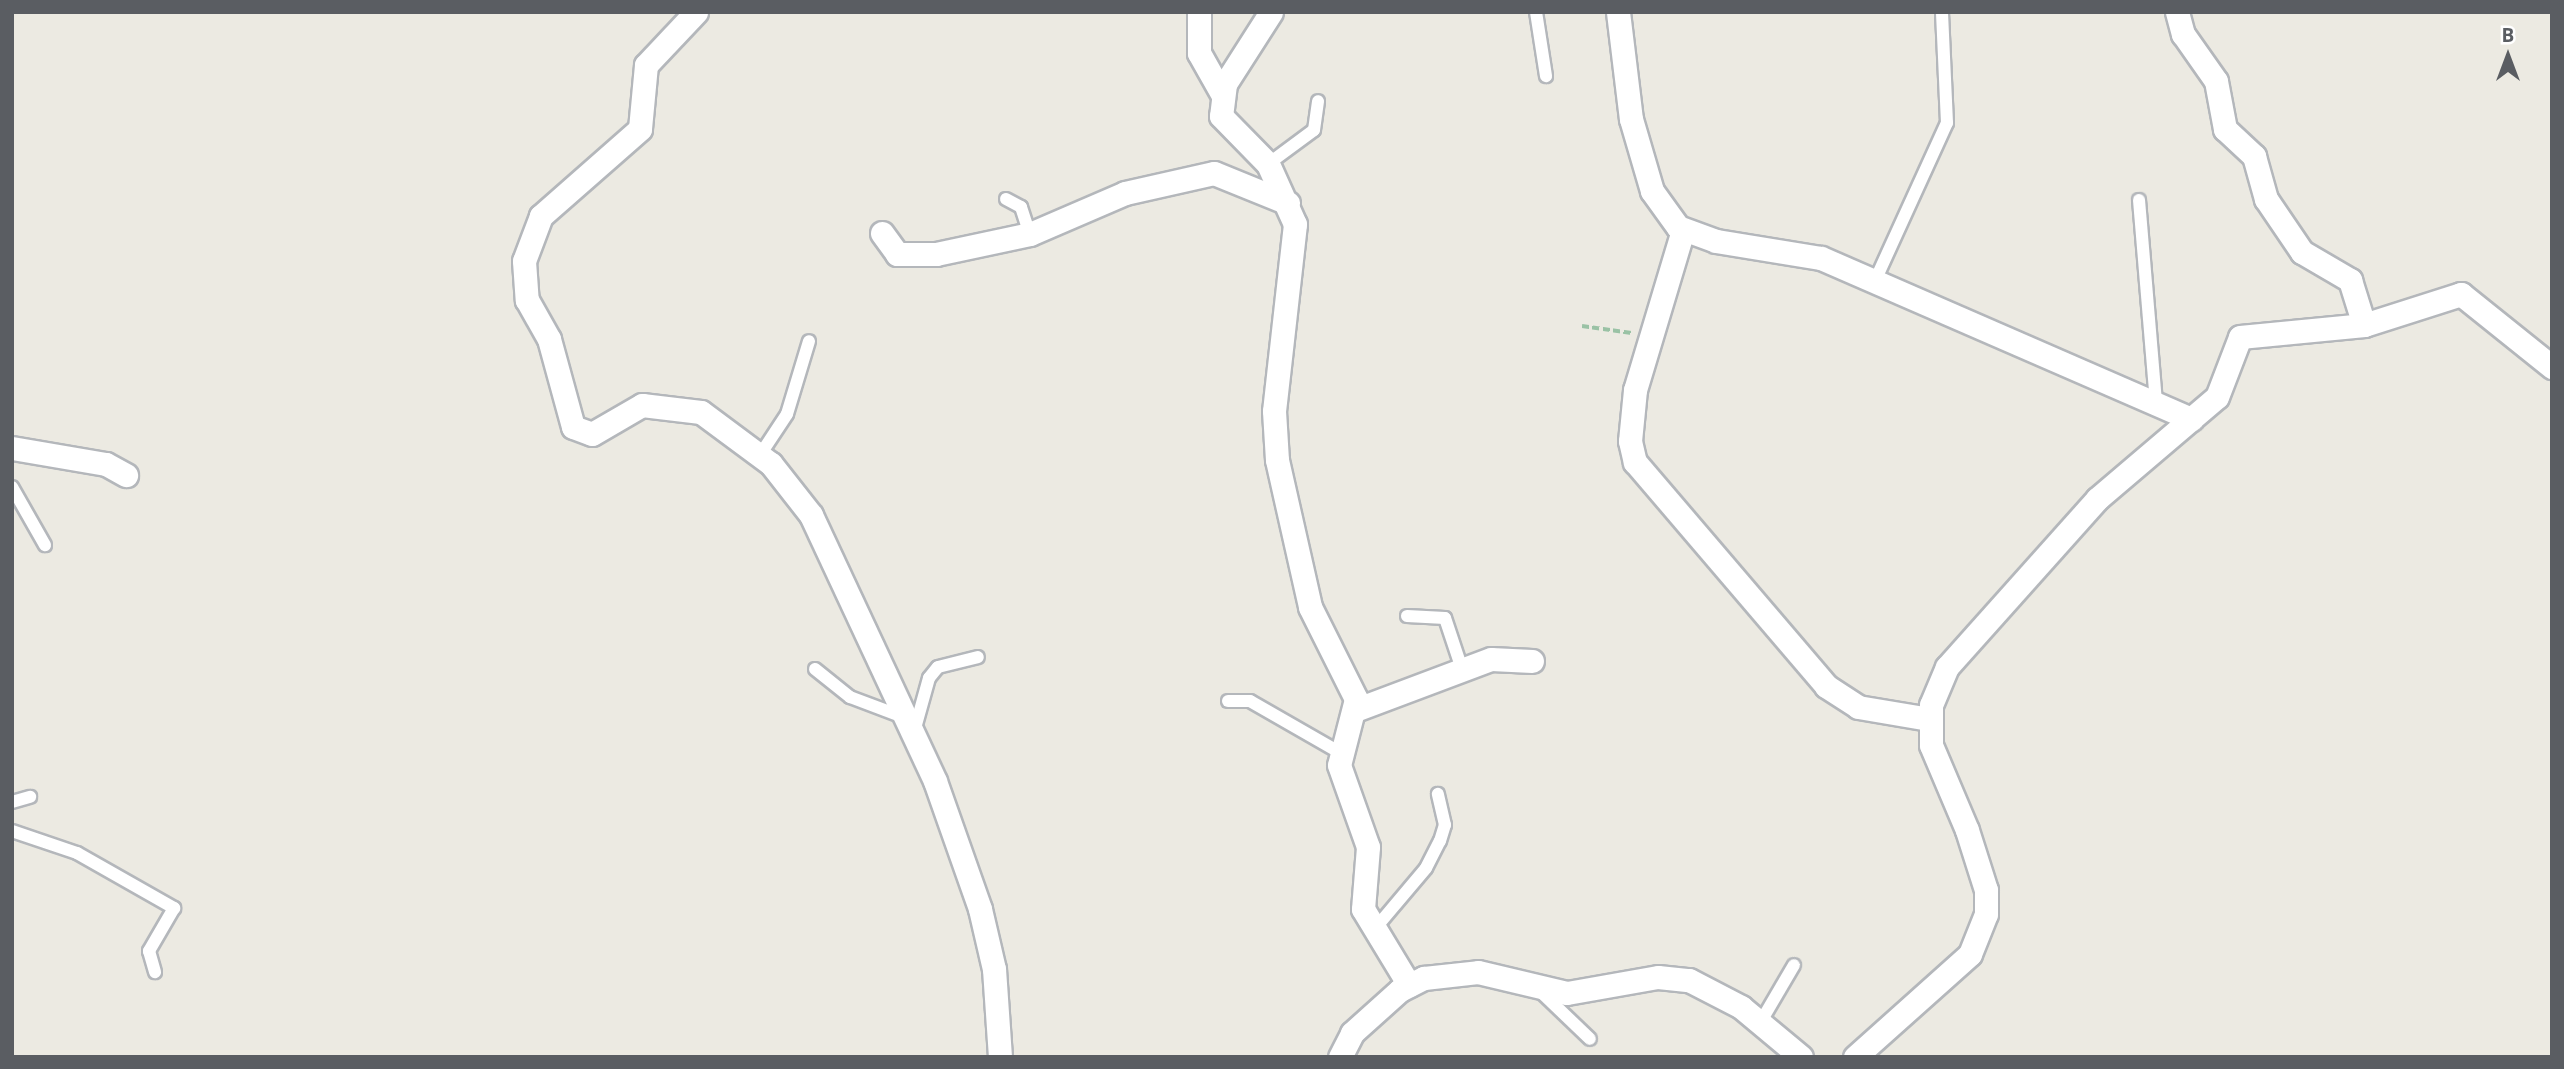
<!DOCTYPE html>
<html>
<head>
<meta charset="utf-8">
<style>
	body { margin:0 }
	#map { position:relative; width:2564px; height:1069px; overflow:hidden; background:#eceae2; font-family:"Open Sans",sans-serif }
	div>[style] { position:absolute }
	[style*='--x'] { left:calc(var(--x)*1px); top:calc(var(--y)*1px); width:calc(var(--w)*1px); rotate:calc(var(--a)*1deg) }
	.path>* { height:3.5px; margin-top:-1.75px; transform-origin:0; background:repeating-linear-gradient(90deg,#9ac2a5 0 7px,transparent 0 10.5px) }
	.roads { filter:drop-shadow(2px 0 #b4b7bb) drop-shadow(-2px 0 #b4b7bb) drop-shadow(0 2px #b4b7bb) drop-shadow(0 -2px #b4b7bb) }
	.lane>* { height:12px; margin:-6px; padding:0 6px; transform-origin:6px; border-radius:6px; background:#fff }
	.street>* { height:23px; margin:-11.5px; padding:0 11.5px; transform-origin:11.5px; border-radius:11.5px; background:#fff }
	span { translate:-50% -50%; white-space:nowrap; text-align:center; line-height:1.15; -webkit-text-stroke:6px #fff; paint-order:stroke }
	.frame { position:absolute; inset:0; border:14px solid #5a5d62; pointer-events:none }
	.north { position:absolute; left:2473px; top:21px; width:70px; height:70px; -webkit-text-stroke:5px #fff; paint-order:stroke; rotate:0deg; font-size:19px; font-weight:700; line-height:28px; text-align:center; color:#5a5d62 }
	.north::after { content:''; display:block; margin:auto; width:24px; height:32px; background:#5a5d62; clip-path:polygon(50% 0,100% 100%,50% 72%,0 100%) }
</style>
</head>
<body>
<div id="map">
	<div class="path">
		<div style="--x:1582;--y:326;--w:50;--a:8"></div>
	</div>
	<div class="roads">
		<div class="lane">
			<div style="--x:1536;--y:12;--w:65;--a:81.1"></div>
			<div style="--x:1268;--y:164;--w:57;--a:-36.5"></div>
			<div style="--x:1314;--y:130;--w:29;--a:-82"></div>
			<div style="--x:1006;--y:199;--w:17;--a:28"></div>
			<div style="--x:1021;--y:207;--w:28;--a:72"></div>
			<div style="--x:2139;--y:200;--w:202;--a:85.2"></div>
			<div style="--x:1874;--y:283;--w:176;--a:-65.5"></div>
			<div style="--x:1947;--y:123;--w:111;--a:-92.6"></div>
			<div style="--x:760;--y:455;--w:49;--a:-56.6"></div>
			<div style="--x:787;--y:414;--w:76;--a:-73.2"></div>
			<div style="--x:12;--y:487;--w:67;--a:60.4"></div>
			<div style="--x:1407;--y:616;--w:38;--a:3"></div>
			<div style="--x:1445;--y:618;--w:54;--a:71.6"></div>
			<div style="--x:815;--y:669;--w:45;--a:38.7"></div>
			<div style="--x:850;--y:697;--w:60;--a:20.6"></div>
			<div style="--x:1228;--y:701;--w:22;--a:0"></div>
			<div style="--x:1250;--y:701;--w:103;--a:29.8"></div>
			<div style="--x:914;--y:732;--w:56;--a:-74.5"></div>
			<div style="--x:929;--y:678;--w:14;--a:-51"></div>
			<div style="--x:938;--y:667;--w:41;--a:-14"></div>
			<div style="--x:12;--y:802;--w:19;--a:-16"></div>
			<div style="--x:12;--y:831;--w:69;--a:18.7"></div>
			<div style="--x:77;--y:853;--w:112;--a:29.6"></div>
			<div style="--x:174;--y:908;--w:50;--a:120.2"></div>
			<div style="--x:149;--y:951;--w:22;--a:74"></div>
			<div style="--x:1373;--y:931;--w:82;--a:-49.9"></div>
			<div style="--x:1426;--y:868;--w:30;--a:-63"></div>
			<div style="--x:1440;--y:841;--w:17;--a:-73"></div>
			<div style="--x:1445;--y:825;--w:32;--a:-103"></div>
			<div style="--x:1540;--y:991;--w:69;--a:43.8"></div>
			<div style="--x:1760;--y:1023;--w:67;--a:-59.6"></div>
		</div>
		<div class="street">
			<div style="--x:696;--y:12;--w:73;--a:133.3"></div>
			<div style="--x:646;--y:65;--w:64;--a:95.4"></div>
			<div style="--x:640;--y:129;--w:132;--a:138.7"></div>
			<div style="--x:541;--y:216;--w:48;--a:110.7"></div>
			<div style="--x:524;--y:261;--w:39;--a:86"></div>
			<div style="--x:527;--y:300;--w:45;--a:60.6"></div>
			<div style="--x:549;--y:339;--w:91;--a:74.7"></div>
			<div style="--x:573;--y:427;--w:20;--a:20"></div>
			<div style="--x:592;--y:434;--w:58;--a:-30.1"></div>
			<div style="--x:642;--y:405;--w:59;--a:6.8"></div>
			<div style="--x:701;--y:412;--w:87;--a:36.6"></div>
			<div style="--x:771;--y:464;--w:65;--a:51.9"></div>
			<div style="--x:811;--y:515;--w:293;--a:65"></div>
			<div style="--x:935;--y:781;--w:136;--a:70.6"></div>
			<div style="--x:980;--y:909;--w:62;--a:76.9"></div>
			<div style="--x:994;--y:969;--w:88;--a:86.1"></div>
			<div style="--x:1199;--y:12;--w:41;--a:90"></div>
			<div style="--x:1199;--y:53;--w:47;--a:60.7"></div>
			<div style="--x:1271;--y:12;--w:85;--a:122.6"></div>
			<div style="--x:1225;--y:84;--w:32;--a:97"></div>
			<div style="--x:1221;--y:116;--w:67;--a:45.6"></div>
			<div style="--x:1268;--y:164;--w:66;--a:65.8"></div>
			<div style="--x:1295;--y:224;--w:188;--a:96.4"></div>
			<div style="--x:1274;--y:411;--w:49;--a:86.5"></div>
			<div style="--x:1277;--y:460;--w:151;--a:77.3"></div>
			<div style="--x:1310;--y:607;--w:103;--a:63.4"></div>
			<div style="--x:1356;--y:699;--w:68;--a:104.4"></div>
			<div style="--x:1339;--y:765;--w:87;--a:70.5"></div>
			<div style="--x:1368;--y:847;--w:62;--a:94.6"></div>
			<div style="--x:1363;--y:909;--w:89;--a:58.8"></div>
			<div style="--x:1618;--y:12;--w:108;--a:83.1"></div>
			<div style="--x:1631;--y:119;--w:75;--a:73.7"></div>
			<div style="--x:1652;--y:191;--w:44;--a:54.2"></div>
			<div style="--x:1678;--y:227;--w:40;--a:20.2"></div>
			<div style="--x:1716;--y:241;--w:106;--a:9.2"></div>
			<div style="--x:1821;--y:258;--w:404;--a:23.5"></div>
			<div style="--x:2177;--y:12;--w:23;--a:75"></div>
			<div style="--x:2183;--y:34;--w:57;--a:54.9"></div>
			<div style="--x:2216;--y:81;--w:49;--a:79.4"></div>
			<div style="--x:2225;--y:129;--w:40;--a:43"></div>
			<div style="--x:2254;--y:156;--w:45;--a:74.4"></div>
			<div style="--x:2266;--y:199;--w:64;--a:55.8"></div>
			<div style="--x:2302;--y:252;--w:56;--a:30.3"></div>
			<div style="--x:2350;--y:280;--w:47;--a:72.7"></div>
			<div style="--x:1683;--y:230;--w:167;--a:106.7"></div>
			<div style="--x:1635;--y:390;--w:51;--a:95.6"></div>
			<div style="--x:1630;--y:441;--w:22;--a:77"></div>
			<div style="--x:1635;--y:462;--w:294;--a:49.5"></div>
			<div style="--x:1826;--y:686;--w:38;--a:33"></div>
			<div style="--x:1858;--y:707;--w:73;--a:9.5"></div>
			<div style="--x:882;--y:233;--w:26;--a:54"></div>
			<div style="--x:897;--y:254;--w:39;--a:0"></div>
			<div style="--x:936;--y:254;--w:96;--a:-12"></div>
			<div style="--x:1030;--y:234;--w:103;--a:-23.3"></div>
			<div style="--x:1125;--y:193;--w:91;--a:-12.7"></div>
			<div style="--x:1214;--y:173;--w:80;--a:22.1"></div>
			<div style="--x:12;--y:448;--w:95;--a:9.7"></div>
			<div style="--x:106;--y:464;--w:23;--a:29"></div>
			<div style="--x:1355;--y:710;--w:145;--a:-20.6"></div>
			<div style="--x:1491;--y:659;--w:41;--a:2.8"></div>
			<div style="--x:1340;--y:1057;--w:27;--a:-63"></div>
			<div style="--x:1352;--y:1033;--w:64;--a:-41.9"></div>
			<div style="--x:1400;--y:990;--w:27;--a:-27"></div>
			<div style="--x:1424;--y:978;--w:54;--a:-6.3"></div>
			<div style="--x:1478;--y:972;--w:91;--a:13.3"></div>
			<div style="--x:1567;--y:993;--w:92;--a:-10"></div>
			<div style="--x:1658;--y:977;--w:31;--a:6"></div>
			<div style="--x:1689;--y:980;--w:59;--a:27.4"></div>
			<div style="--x:1741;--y:1007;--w:78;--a:39.8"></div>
			<div style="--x:1855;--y:1057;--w:154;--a:-41.8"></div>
			<div style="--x:1970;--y:954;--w:43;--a:-68.2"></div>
			<div style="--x:1986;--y:914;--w:24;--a:-90"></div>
			<div style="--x:1986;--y:890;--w:63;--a:-107.6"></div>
			<div style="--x:1967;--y:830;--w:92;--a:-113"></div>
			<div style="--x:1931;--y:745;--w:40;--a:-90"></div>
			<div style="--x:1931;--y:705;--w:41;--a:-67.2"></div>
			<div style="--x:1947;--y:667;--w:225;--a:-48.2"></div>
			<div style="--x:2097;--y:499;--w:157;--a:-40.4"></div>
			<div style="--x:2217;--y:397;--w:64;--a:-69"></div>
			<div style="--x:2240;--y:337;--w:125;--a:-5.5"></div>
			<div style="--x:2364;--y:325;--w:102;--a:-17.7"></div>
			<div style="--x:2461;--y:294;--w:117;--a:38.7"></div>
		</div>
	</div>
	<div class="frame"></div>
	<div class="north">B</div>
</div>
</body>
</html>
